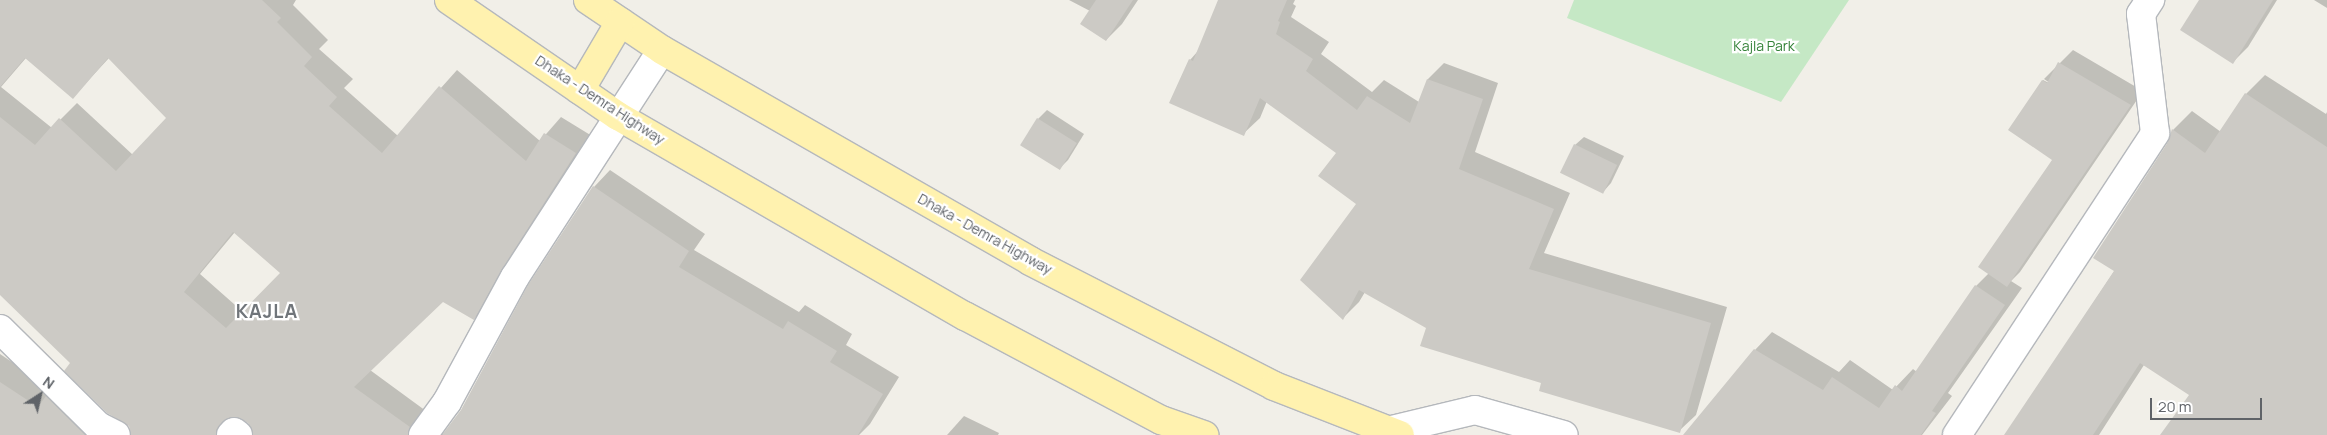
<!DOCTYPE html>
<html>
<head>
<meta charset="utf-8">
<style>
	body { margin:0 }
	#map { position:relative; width:2327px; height:435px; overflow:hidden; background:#f1efe8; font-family:Manrope,sans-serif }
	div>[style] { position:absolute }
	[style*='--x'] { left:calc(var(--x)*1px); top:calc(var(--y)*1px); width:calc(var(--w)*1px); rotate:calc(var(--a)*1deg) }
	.green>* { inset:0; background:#c5e8c5 }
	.shadow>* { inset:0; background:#0003 }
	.building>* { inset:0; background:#cccac5; transform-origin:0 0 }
	.roads { filter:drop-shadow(1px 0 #b5b8bc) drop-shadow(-1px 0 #b5b8bc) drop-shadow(0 1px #b5b8bc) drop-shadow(0 -1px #b5b8bc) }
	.minor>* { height:28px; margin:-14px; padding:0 14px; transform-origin:14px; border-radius:14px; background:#fff }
	.primary>* { height:28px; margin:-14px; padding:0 14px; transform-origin:14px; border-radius:14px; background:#fff2af }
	span { translate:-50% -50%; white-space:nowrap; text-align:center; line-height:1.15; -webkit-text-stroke:4.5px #fff; paint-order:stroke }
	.park-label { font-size:14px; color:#348238 }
	.street-label { font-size:14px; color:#5f6368 }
	.district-label { font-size:19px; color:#70757a; font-weight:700; letter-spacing:1px }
	.north { position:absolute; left:15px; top:370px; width:50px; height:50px; -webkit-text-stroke:4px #fff; paint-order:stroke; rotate:35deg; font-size:14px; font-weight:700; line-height:20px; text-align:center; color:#5f6368 }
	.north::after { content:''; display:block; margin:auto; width:18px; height:22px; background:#5f6368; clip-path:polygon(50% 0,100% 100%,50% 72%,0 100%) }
	.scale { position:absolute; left:2150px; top:398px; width:112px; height:22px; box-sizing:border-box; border:2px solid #5f6368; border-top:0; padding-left:6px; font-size:15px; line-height:18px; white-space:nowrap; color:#5f6368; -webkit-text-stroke:4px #fff; paint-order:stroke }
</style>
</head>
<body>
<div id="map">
	<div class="green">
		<div style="clip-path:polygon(1574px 0,1849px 0,1781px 102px,1567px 18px)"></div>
	</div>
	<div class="shadow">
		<div style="clip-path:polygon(evenodd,0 0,296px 0,293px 5px,328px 40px,319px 49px,353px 79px,344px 88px,398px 136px,457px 70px,540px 141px,561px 117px,592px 136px,490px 302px,474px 319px,442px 300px,370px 370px,426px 411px,439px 434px,444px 434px,461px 412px,594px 187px,610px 170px,705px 234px,694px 250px,799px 312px,805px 305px,852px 334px,846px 345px,899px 377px,870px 424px,859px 435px,0 435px,0 354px,54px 390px,126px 433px,133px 434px,130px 425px,72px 363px,0 293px,0 0,26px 58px,73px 97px,109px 58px,168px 118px,133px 155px,77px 103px,52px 128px,1px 87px,26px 58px,0 0,235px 232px,282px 273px,243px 312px,200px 274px,235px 232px,0 0,237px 415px,249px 422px,254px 433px,245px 434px,232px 421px,232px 417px,237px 415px)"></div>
		<div style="clip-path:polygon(1069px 0,1138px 0,1122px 24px,1106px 40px,1090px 11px)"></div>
		<div style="clip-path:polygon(1219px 0,1295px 0,1293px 4px,1296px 6px,1291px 17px,1329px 42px,1321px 54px,1372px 92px,1384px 80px,1419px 102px,1428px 79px,1444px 63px,1498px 83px,1475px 152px,1570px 193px,1544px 253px,1727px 307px,1696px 415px,1679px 431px,1543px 382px,1427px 327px,1365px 292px,1359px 302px,1343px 318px,1357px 204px,1337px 152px,1267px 101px,1260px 118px,1243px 134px,1190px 60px,1198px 51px)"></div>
		<div style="clip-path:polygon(2200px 0,2277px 0,2248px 47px,2233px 62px)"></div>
		<div style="clip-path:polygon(2314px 0,2327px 0,2327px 8px)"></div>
		<div style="clip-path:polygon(2073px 50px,2143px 91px,2020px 272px,2011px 281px,2022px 288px,1948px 393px,1952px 396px,1922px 435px,1707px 435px,1690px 428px,1755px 350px,1772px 332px,1839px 372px,1850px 360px,1893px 390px,1913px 369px,1917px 372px,1976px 286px,1989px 273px,2053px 159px,2010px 129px,2043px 80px,2053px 85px,2044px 79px)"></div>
		<div style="clip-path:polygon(2265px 75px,2326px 114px,2327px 112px,2327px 435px,2162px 435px,2191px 394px,2144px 365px,2099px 435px,2006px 435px,2115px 270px,2173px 130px,2192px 111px,2221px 132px,2246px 94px)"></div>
		<div style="clip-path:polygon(1047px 110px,1084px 134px,1068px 160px,1059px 169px,1038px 119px)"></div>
		<div style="clip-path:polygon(1584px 137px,1624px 156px,1611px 183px,1603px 192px,1575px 145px)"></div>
		<div style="clip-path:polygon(964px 416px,999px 433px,998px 435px,947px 435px)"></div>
	</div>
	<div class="building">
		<div style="clip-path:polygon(evenodd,0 0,262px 0,281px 18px,277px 22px,312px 57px,304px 66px,337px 97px,329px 106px,382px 153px,439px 86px,526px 161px,544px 133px,576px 153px,502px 269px,474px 320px,443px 302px,354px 387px,410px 427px,408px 435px,253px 435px,248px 423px,236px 417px,223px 421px,216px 430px,216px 435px,131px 435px,129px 426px,107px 413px,64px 371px,70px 363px,0 295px,0 117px,35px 145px,59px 118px,116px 171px,166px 118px,108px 58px,73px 99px,25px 58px,0 87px,0 0,233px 232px,280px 273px,226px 328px,184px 292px,233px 232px)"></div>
		<div style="clip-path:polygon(1096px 0,1133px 0,1106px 41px,1080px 24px)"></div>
		<div style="clip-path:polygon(1218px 0,1287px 0,1278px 21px,1280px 22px,1276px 34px,1313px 59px,1306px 71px,1357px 110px,1367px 96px,1410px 123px,1427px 79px,1483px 99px,1459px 169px,1554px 209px,1529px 269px,1711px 323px,1680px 433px,1539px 391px,1541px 383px,1420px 346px,1426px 328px,1359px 290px,1343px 320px,1300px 280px,1356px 204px,1318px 176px,1336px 153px,1260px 98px,1244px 136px,1169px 103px,1189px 59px,1193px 61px)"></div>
		<div style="clip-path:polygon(2199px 0,2273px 0,2233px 64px,2180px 30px)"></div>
		<div style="clip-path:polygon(2058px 62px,2131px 105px,2007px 287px,1978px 267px,2052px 160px,2008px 130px,2042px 80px,2047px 83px)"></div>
		<div style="clip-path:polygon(2245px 93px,2327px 147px,2327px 435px,2160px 435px,2189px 395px,2140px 363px,2093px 435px,2004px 435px,2114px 271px,2093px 258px,2168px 142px,2172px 129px,2205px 153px)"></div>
		<div style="left:1037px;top:118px;width:47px;height:32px;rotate:32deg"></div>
		<div style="left:1574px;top:144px;width:48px;height:32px;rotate:26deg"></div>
		<div style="clip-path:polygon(593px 186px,689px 251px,679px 267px,783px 329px,788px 321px,837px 351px,830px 362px,883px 394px,858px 435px,442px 435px,461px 410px,528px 285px)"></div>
		<div style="clip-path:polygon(1975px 285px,2005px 305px,1932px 411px,1936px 413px,1921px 435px,1683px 435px,1754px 349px,1823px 390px,1832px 377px,1879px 408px,1895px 385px,1902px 391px)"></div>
		<div style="clip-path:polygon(0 382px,38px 407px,46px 396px,85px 435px,0 435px)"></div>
	</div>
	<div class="roads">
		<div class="minor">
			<div style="--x:0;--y:329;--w:138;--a:44.7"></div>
			<div style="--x:98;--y:426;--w:20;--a:27"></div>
			<div style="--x:1387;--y:431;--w:90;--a:-13.4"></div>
			<div style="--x:1475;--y:410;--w:92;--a:15.7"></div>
			<div style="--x:231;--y:435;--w:4;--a:-45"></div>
			<div style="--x:234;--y:432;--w:5;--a:37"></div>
			<div style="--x:423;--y:435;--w:41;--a:-54"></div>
			<div style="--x:447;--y:402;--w:142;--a:-61.5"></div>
			<div style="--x:515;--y:277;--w:270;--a:-57.1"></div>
			<div style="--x:1957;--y:435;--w:361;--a:-56.7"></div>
			<div style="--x:2155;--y:133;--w:120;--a:-96.7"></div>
			<div style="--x:2141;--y:14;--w:17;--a:-57"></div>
		</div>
		<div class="primary">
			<div style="--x:449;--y:0;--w:205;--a:34.5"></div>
			<div style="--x:618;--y:116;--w:401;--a:30"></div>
			<div style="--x:965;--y:316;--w:222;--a:28"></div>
			<div style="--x:1161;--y:420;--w:46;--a:19.2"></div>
			<div style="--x:588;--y:0;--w:89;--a:34"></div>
			<div style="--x:662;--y:50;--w:424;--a:29.8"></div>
			<div style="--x:1030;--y:261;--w:274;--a:27.1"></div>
			<div style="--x:1274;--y:386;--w:135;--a:21.3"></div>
			<div style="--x:580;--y:90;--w:79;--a:-59.5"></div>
		</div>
	</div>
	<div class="park-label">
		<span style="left:1764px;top:46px">Kajla Park</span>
	</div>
	<div class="street-label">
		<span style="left:600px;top:100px;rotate:33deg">Dhaka - Demra Highway</span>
		<span style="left:985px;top:234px;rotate:29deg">Dhaka - Demra Highway</span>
	</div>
	<div class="district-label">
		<span style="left:267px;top:312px">KAJLA</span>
	</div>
	<div class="north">N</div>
	<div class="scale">20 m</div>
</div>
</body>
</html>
